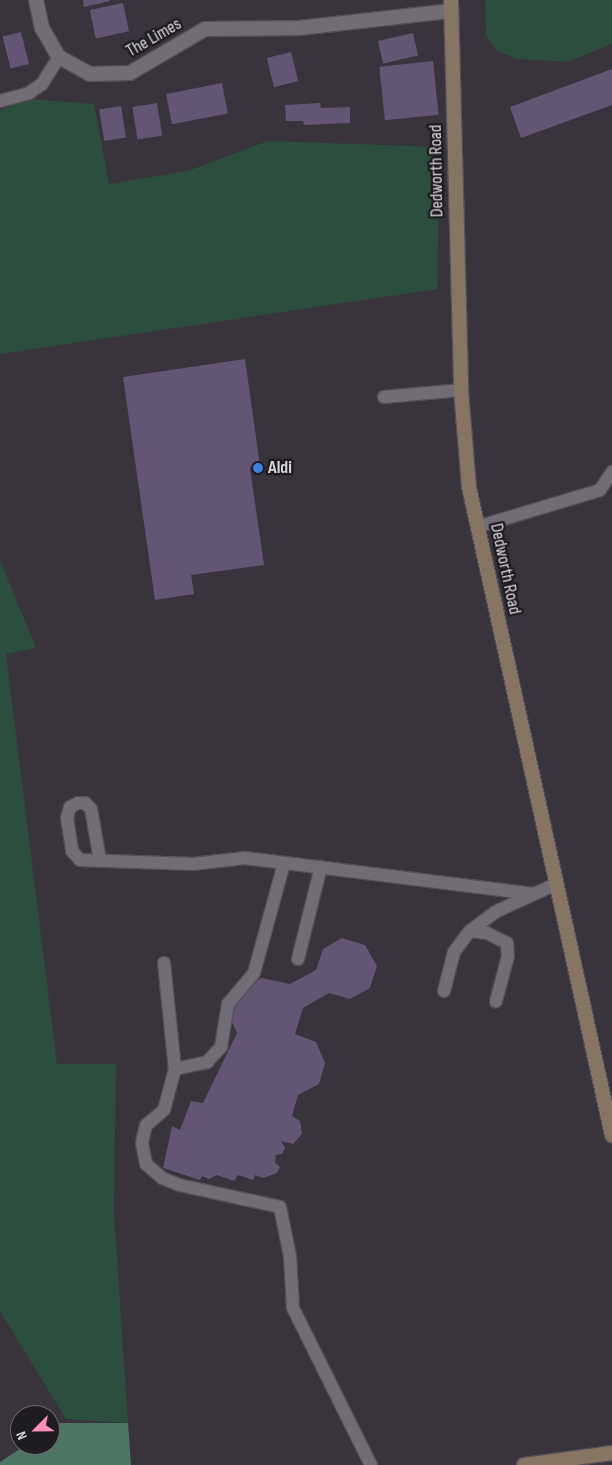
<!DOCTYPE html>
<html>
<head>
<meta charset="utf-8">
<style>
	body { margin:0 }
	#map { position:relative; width:612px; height:1465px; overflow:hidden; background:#38333d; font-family:"Sofia Sans Condensed",sans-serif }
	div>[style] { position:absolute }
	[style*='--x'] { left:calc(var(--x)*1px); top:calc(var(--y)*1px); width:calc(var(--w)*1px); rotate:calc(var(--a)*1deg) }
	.green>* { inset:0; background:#2c4e3f }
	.forest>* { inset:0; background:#4d7564 }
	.building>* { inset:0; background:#655574; transform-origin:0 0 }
	.roads { filter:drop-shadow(1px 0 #544f58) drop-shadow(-1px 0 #544f58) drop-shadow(0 1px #544f58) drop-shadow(0 -1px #544f58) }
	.service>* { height:12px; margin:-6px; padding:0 6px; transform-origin:6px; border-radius:6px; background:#726c78 }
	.minor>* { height:14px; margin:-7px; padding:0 7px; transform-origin:7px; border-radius:7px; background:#726c78 }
	.secondary>* { height:14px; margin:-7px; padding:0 7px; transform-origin:7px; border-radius:7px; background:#857562 }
	.dots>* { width:14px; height:14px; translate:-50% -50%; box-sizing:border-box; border:2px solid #1e1c21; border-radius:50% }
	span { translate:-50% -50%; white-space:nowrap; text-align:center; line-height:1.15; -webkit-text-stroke:5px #1e1c21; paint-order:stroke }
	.street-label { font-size:18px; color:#dad6dd }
	.poi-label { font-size:18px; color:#dad6dd; font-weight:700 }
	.left { translate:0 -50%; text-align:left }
	.north { position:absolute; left:10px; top:1405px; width:50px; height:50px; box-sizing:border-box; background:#1e1c21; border:1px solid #69666c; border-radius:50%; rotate:247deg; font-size:14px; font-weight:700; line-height:20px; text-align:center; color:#dad6dd }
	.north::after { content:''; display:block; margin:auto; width:18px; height:22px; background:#ff8eba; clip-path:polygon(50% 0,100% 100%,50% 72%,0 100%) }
</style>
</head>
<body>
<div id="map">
	<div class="green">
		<div style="clip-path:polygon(485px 0,612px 0,612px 44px,568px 62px,518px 59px,497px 51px,486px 35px)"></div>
		<div style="clip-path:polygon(29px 99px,94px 104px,109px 184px,188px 171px,268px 141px,440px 147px,437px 289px,0 354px,0 110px)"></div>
		<div style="clip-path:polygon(0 560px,36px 648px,6px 654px,57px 1064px,116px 1064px,114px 1212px,128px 1423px,66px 1419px,0 1311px)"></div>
	</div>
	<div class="forest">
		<div style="clip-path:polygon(60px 1423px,128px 1423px,131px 1465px,0 1465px,0 1462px,26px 1445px,50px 1445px,50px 1429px)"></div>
	</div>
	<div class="building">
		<div style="clip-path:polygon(83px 0,110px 0,110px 1px,84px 7px)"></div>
		<div style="left:123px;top:3px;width:29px;height:34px;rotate:78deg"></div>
		<div style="left:21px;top:32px;width:33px;height:19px;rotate:76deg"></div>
		<div style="left:413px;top:33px;width:23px;height:36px;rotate:77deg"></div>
		<div style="left:291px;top:52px;width:30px;height:25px;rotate:76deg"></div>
		<div style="left:433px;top:61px;width:54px;height:54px;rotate:84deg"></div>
		<div style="clip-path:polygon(612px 69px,612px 105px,521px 138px,510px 107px)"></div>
		<div style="left:222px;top:83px;width:31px;height:57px;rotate:79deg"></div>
		<div style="left:157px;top:103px;width:33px;height:25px;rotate:81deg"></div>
		<div style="clip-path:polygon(320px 103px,321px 108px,350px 107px,350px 123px,304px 125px,303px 121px,286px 121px,285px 105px)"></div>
		<div style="left:121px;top:106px;width:32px;height:22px;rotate:81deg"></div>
		<div style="clip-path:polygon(245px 359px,260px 466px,250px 468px,264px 565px,191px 575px,194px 594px,155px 600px,123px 377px)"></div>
		<div style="clip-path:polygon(342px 938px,365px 945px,377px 966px,370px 988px,350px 999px,329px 993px,303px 1008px,295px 1034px,316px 1042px,325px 1063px,319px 1084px,298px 1095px,292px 1116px,300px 1121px,302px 1134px,293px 1144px,281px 1141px,285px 1148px,282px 1154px,276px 1155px,275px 1162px,280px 1167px,277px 1173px,263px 1178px,255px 1175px,253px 1180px,238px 1175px,234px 1181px,217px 1175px,209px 1179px,202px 1176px,200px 1180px,163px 1168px,172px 1126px,180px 1130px,191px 1101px,203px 1103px,237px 1033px,230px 1018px,241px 988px,262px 978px,290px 984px,316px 970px,323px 949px)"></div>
	</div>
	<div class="roads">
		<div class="service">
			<div style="--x:0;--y:101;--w:30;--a:-15"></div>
			<div style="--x:29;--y:93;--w:16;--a:-35"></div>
			<div style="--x:42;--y:84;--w:32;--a:-58"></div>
			<div style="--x:384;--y:397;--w:77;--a:-5.2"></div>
			<div style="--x:477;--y:527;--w:128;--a:-16.7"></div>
			<div style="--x:600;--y:490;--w:22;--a:-56"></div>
			<div style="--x:100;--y:860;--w:52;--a:-100"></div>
			<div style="--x:91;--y:809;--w:8;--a:-135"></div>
			<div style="--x:85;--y:803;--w:7;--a:180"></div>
			<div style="--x:78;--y:803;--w:9;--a:153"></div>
			<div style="--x:70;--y:807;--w:11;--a:105"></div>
			<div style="--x:67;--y:818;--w:33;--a:81"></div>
			<div style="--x:72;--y:851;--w:12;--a:48"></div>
			<div style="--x:80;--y:860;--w:113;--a:2"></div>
			<div style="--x:193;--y:864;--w:52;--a:-6.6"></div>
			<div style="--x:245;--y:858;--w:289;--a:7.1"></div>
			<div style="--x:470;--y:931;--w:17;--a:7"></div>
			<div style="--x:487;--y:933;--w:22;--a:27"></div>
			<div style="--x:507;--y:943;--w:13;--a:86"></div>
			<div style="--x:508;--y:956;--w:47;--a:104.9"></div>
			<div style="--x:298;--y:959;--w:95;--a:-76"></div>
			<div style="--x:164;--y:963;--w:107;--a:84.1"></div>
			<div style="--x:175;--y:1069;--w:42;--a:105"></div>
			<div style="--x:164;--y:1110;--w:23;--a:140"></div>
			<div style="--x:146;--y:1125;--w:18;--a:103"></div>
			<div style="--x:142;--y:1143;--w:21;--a:79"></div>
			<div style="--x:146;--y:1164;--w:21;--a:41"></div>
			<div style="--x:162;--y:1178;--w:18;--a:22"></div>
			<div style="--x:179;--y:1185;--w:103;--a:12.3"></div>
			<div style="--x:280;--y:1207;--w:50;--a:78.5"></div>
			<div style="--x:290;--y:1256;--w:52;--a:86.7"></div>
			<div style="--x:293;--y:1308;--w:175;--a:63.6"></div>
			<div style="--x:444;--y:991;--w:40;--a:-75.6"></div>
			<div style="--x:454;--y:952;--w:26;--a:-53"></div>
			<div style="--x:470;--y:931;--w:31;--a:-37"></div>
			<div style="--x:495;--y:912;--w:67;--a:-24.7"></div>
			<div style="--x:175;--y:1069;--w:33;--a:-12"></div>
			<div style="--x:207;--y:1062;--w:21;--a:-47"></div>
			<div style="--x:221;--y:1047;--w:44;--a:-80.8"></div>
			<div style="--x:228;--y:1004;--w:40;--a:-50"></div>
			<div style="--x:254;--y:973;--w:114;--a:-74.7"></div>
		</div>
		<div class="minor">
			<div style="--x:36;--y:0;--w:29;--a:78"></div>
			<div style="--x:42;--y:28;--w:34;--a:60"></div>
			<div style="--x:59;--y:57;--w:35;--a:29"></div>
			<div style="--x:90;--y:74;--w:40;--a:-1.4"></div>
			<div style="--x:130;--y:73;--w:87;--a:-30.4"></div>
			<div style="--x:205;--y:29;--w:94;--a:-0.6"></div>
			<div style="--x:299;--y:28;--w:153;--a:-6.4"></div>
		</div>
		<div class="secondary">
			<div style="--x:451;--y:0;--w:390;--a:88.5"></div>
			<div style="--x:461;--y:390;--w:97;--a:85.3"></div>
			<div style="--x:469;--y:487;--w:664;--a:77.56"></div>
			<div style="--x:524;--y:1465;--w:89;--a:-7.8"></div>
		</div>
	</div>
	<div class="dots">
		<div style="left:258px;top:468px;background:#3f7fe0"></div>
	</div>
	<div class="street-label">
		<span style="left:154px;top:38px;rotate:-30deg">The Limes</span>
		<span style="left:437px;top:171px;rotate:-91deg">Dedworth Road</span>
		<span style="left:505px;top:569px;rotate:78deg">Dedworth Road</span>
	</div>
	<div class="poi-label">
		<span class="left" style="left:268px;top:468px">Aldi</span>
	</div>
	<div class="north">N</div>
</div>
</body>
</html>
